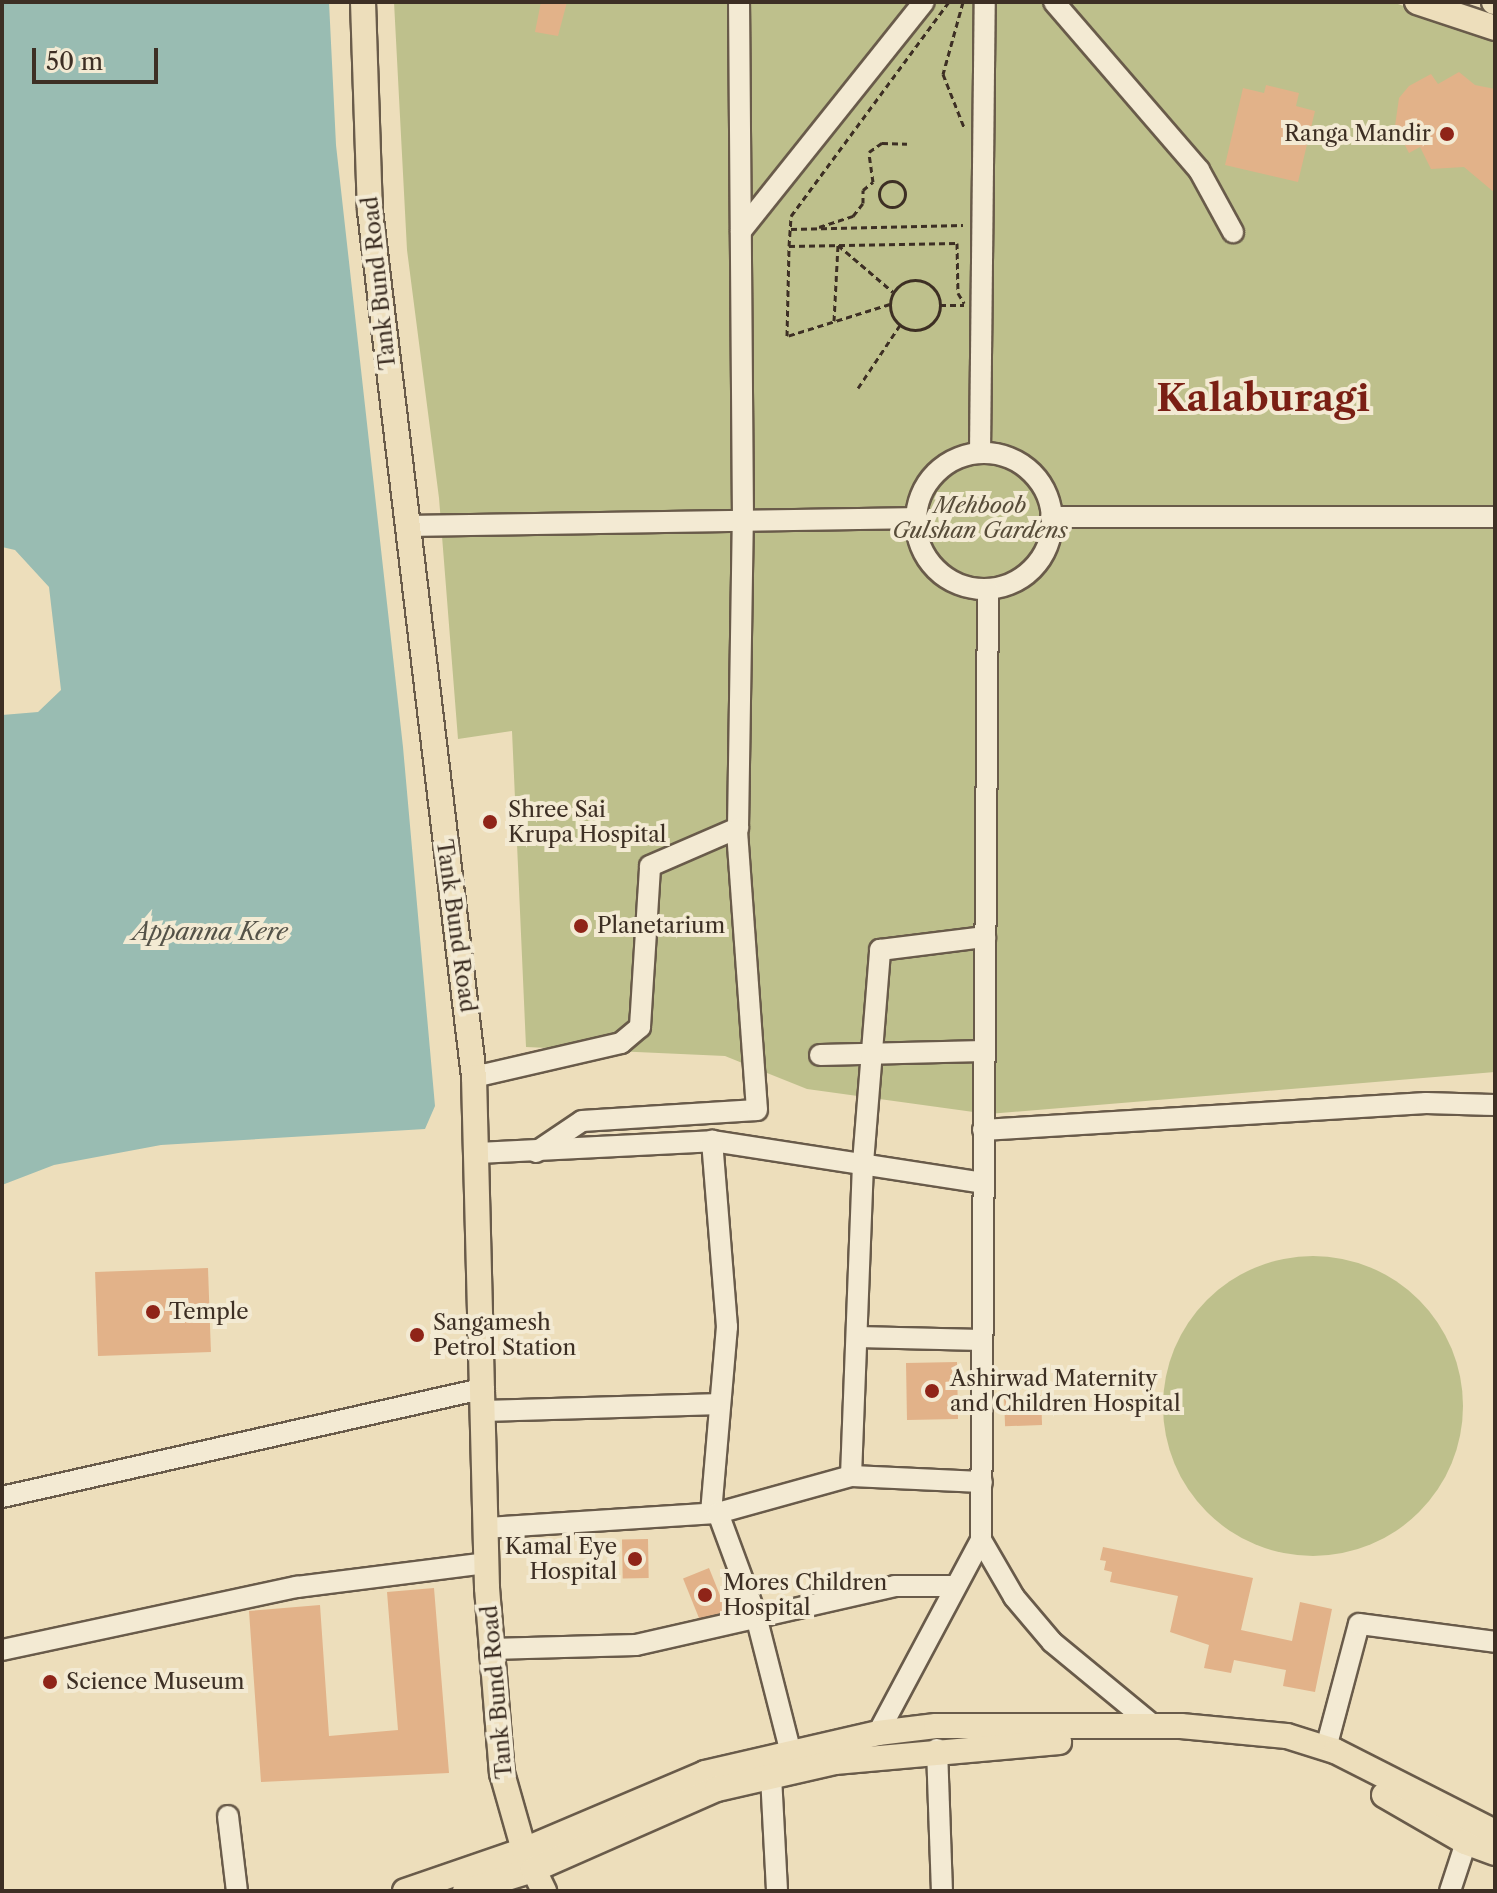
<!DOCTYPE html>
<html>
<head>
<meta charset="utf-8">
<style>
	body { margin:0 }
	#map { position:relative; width:1497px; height:1893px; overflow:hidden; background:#eddebb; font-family:"Libre Caslon Text",serif }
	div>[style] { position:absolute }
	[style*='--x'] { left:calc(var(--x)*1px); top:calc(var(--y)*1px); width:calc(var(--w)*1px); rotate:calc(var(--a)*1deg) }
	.green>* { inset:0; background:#bec08c }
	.round { border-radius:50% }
	.water>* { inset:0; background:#99bcb2 }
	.building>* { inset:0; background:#e2b289; transform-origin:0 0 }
	.path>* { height:3px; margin-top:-1.5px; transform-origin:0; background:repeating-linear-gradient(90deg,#3d2f24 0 6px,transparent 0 10px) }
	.path>.ring { margin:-1.5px; padding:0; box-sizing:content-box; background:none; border:3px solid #3d2f24; border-radius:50% }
	.roads { filter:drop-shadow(2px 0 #695b4a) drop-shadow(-2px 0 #695b4a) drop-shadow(0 2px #695b4a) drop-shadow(0 -2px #695b4a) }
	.minor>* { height:20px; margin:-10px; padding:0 10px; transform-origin:10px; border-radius:10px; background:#f3ead3 }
	.minor>.ring { margin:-10px; padding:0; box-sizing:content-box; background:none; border:20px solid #f3ead3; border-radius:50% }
	.major>* { height:24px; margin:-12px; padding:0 12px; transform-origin:12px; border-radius:12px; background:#eddebb }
	.dots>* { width:22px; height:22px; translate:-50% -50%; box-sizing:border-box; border:4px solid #f3ead3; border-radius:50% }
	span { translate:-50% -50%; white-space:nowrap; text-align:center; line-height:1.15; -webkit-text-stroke:8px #f3ead3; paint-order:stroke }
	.poi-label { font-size:22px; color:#3d2f24 }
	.right { translate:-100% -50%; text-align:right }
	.left { translate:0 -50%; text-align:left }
	.street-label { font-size:22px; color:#3d2f24 }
	.park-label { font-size:22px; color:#574c39; font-style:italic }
	.water-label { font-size:24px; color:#545248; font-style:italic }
	.town-label { font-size:38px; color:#7a1f14; font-weight:700 }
	.frame { position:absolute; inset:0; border:4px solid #3d2f24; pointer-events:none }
	.scale { position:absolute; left:32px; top:48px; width:126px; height:36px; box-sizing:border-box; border:4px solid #3d2f24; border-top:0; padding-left:10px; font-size:24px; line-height:28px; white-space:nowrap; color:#3d2f24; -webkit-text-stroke:6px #f3ead3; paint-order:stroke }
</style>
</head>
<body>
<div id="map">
	<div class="green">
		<div style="clip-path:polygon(394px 2px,1392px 2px,1495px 37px,1495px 1072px,988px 1114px,807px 1089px,725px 1056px,526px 1047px,512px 731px,458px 739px,439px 498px,407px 250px)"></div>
		<div class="round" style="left:1163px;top:1256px;width:300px;height:300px"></div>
	</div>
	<div class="water">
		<div style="clip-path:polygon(2px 2px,329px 2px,336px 145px,403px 747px,435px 1106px,425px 1129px,161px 1145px,54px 1165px,2px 1185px,2px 715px,38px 712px,61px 690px,49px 587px,15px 550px,2px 547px)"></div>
	</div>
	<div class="building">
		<div style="clip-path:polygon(541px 2px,567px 2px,558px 36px,535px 32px)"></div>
		<div style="clip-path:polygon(1459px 72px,1475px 85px,1495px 89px,1495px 193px,1464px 167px,1431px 169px,1420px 147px,1409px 153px,1395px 126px,1399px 98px,1409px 86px,1431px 74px,1438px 84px)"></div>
		<div style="clip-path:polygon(1266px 85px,1299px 93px,1296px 106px,1315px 111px,1298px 182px,1225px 165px,1243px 88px,1264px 93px)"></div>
		<div style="left:208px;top:1268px;width:84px;height:113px;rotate:88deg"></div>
		<div style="left:957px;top:1362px;width:57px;height:51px;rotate:89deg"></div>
		<div style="left:1041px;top:1395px;width:30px;height:37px;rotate:88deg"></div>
		<div style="left:648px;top:1539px;width:39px;height:26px;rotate:89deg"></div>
		<div style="clip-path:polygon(1103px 1547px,1253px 1578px,1241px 1630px,1292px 1641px,1300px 1602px,1332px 1609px,1315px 1692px,1283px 1686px,1286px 1670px,1234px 1660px,1231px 1673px,1204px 1668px,1209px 1645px,1170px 1632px,1178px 1596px,1110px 1582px,1112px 1572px,1104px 1570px,1106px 1561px,1100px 1560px)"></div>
		<div style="left:709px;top:1568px;width:46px;height:28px;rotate:68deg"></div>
		<div style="clip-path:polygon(434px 1588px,449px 1773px,261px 1782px,249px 1611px,320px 1605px,329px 1736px,398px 1730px,387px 1592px)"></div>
	</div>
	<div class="path">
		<div style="--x:963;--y:2;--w:75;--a:105.5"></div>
		<div style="--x:943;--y:74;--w:57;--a:68.4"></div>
		<div class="ring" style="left:879px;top:181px;width:23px;height:23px"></div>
		<div style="--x:819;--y:227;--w:36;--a:-18"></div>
		<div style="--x:853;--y:216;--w:16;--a:-52"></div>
		<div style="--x:863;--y:203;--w:13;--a:-90"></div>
		<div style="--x:863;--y:190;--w:13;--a:-39"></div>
		<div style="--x:873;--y:182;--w:30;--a:-98"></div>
		<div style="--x:869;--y:152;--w:16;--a:-35"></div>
		<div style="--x:882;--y:143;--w:25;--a:2"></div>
		<div style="--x:791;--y:229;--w:172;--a:-1.3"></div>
		<div style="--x:838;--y:245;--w:72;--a:40.5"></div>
		<div style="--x:789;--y:246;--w:30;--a:-86"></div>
		<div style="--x:791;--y:216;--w:266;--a:-53.6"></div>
		<div class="ring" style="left:890px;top:280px;width:47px;height:47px"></div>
		<div style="--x:890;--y:304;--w:108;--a:162.7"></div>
		<div style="--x:787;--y:336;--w:90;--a:-88.7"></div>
		<div style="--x:789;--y:246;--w:168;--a:-1"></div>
		<div style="--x:957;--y:243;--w:50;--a:88.9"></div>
		<div style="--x:958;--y:293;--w:12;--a:59"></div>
		<div style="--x:940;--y:305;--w:24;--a:0"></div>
		<div style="--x:834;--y:321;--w:76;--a:-87"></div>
		<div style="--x:858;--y:388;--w:76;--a:-56.3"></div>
	</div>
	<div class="roads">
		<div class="minor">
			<div style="--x:1054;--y:2;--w:222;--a:49.2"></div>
			<div style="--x:1199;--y:170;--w:71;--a:61.3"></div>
			<div style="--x:741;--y:231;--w:293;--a:-51.4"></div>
			<div style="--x:980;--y:453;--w:451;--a:-89.4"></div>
			<div class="ring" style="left:916px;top:453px;width:116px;height:116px"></div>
			<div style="--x:1051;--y:517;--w:444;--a:0"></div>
			<div style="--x:406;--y:526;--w:510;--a:-0.9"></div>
			<div style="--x:820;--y:1055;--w:164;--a:-1.4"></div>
			<div style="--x:474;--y:1077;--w:151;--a:-13"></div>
			<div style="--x:621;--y:1043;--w:25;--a:-40"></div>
			<div style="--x:640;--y:1027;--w:161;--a:-86.4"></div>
			<div style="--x:650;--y:866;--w:96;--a:-23.4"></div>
			<div style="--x:738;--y:828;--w:308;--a:-89.1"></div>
			<div style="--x:743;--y:520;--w:518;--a:-90.44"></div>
			<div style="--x:983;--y:1130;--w:444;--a:-3.5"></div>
			<div style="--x:1426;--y:1103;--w:69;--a:1.7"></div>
			<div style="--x:536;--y:1152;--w:55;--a:-34"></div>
			<div style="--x:582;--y:1121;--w:175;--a:-3.6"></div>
			<div style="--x:757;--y:1110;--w:282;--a:-94.1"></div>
			<div style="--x:478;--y:1153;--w:234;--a:-2.9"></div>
			<div style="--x:712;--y:1141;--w:274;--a:8.8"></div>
			<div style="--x:857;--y:1337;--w:125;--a:1.4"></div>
			<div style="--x:485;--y:1411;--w:235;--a:-1.7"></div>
			<div style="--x:851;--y:1476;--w:131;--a:2.6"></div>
			<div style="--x:2;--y:1497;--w:494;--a:-12.7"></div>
			<div style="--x:711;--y:1513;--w:187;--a:-85.1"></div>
			<div style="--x:727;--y:1327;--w:187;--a:-94.6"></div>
			<div style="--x:718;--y:1513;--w:110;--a:69.7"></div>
			<div style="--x:756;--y:1616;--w:141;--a:75.7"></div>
			<div style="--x:486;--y:1528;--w:232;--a:-3.7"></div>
			<div style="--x:718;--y:1513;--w:138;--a:-15.5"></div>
			<div style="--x:851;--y:1476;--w:313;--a:-87.8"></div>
			<div style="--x:863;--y:1163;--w:214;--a:-85.4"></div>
			<div style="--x:880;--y:950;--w:106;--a:-7.1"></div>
			<div style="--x:981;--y:1540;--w:950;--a:-89.58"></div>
			<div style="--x:491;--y:1649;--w:145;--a:-1.6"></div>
			<div style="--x:636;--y:1645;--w:266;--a:-12.8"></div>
			<div style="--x:895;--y:1586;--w:59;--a:0"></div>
			<div style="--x:2;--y:1650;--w:302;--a:-12.1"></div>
			<div style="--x:297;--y:1587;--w:192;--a:-7.2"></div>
			<div style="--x:878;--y:1733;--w:219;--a:-61.9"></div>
			<div style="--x:981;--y:1540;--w:66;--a:59.9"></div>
			<div style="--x:1014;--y:1597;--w:59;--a:49.8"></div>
			<div style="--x:1052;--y:1642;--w:134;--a:39.5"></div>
			<div style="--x:1326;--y:1748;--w:128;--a:-75.1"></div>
			<div style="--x:1359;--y:1624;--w:137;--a:7.5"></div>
			<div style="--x:937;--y:1749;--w:142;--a:88"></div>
			<div style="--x:771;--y:1776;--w:115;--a:87"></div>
			<div style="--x:228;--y:1816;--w:76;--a:83.2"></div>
			<div style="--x:1450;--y:1891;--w:64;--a:-71.8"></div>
		</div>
		<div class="major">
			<div style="--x:363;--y:2;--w:209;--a:88.1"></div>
			<div style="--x:370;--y:211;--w:872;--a:83.15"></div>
			<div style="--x:474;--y:1077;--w:511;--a:88.54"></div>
			<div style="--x:487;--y:1588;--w:186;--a:85.4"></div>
			<div style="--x:502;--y:1773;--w:80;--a:74.1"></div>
			<div style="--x:524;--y:1850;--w:46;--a:64"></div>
			<div style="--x:1417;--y:2;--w:82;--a:18.4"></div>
			<div style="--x:1494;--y:2;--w:1;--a:0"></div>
			<div style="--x:1384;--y:1795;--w:94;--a:30.1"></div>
			<div style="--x:1465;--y:1842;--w:32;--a:20"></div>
			<div style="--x:405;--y:1891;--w:126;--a:-19"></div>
			<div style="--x:524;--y:1850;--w:197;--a:-23"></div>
			<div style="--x:705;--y:1773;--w:178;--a:-13"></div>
			<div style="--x:878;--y:1733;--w:58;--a:-6.9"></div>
			<div style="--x:936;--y:1726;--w:245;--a:0"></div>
			<div style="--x:1181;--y:1726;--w:106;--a:5.4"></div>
			<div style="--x:1287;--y:1736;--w:50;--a:17.4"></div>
			<div style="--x:1335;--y:1751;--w:179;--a:26.9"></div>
			<div style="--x:465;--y:1891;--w:71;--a:-17.2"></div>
			<div style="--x:533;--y:1870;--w:201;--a:-23.8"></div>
			<div style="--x:717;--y:1789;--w:121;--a:-12.9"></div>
			<div style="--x:835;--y:1762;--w:225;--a:-5.1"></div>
		</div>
	</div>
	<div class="dots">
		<div style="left:1447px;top:134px;background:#8f2418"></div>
		<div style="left:490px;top:822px;background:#8f2418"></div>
		<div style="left:581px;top:926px;background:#8f2418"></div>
		<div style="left:153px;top:1312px;background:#8f2418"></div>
		<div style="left:417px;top:1335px;background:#8f2418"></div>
		<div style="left:932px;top:1391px;background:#8f2418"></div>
		<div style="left:635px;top:1559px;background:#8f2418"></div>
		<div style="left:705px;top:1595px;background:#8f2418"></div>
		<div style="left:50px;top:1682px;background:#8f2418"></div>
	</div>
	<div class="poi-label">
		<span class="right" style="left:1431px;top:134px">Ranga Mandir</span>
		<span class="left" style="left:508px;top:822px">Shree Sai<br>Krupa Hospital</span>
		<span class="left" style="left:597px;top:926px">Planetarium</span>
		<span class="left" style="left:169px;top:1312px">Temple</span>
		<span class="left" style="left:433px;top:1335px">Sangamesh<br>Petrol Station</span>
		<span class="left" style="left:950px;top:1391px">Ashirwad Maternity<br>and Children Hospital</span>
		<span class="right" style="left:617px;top:1559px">Kamal Eye<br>Hospital</span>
		<span class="left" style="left:723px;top:1595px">Mores Children<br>Hospital</span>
		<span class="left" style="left:66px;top:1682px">Science Museum</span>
	</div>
	<div class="street-label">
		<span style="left:379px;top:283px;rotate:-96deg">Tank Bund Road</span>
		<span style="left:456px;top:926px;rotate:82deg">Tank Bund Road</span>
		<span style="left:497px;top:1692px;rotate:-95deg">Tank Bund Road</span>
	</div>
	<div class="park-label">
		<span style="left:980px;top:518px">Mehboob<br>Gulshan Gardens</span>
	</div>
	<div class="water-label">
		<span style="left:210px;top:932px">Appanna Kere</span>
	</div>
	<div class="town-label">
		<span style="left:1263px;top:398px">Kalaburagi</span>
	</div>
	<div class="frame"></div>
	<div class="scale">50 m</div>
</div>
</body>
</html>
